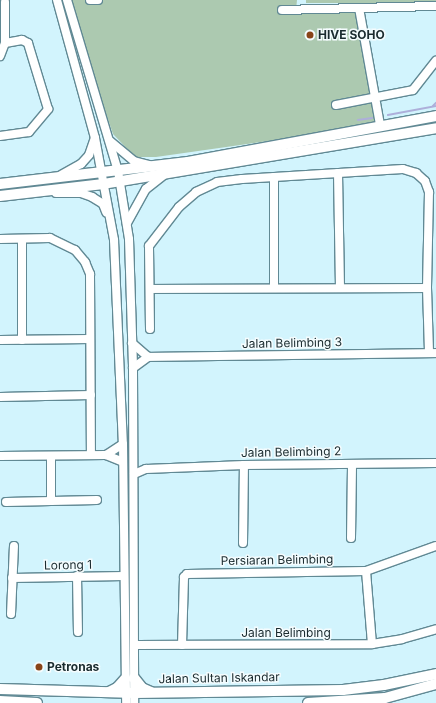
<!DOCTYPE html>
<html>
<head>
<meta charset="utf-8">
<style>
	body { margin:0 }
	#map { position:relative; width:436px; height:703px; overflow:hidden; background:#d2f4fd; font-family:Inter,sans-serif }
	div>[style] { position:absolute }
	[style*='--x'] { left:calc(var(--x)*1px); top:calc(var(--y)*1px); width:calc(var(--w)*1px); rotate:calc(var(--a)*1deg) }
	.green>* { inset:0; background:#acc9b0; transform-origin:0 0 }
	.stream>* { height:1.5px; margin:-0.75px; padding:0 0.75px; transform-origin:0.75px; border-radius:0.75px; background:#adafda }
	.roads { filter:drop-shadow(1px 0 #618994) drop-shadow(-1px 0 #618994) drop-shadow(0 1px #618994) drop-shadow(0 -1px #618994) }
	.minor>* { height:8px; margin:-4px; padding:0 4px; transform-origin:4px; border-radius:4px; background:#fff }
	.major>* { height:10px; margin:-5px; padding:0 5px; transform-origin:5px; border-radius:5px; background:#fff }
	.dots>* { width:11px; height:11px; translate:-50% -50%; box-sizing:border-box; border:2px solid #f4fcfe; border-radius:50% }
	span { translate:-50% -50%; white-space:nowrap; text-align:center; line-height:1.15; -webkit-text-stroke:3px #f4fcfe; paint-order:stroke }
	.poi-label { font-size:12px; color:#1a2b2f; font-weight:700 }
	.left { translate:0 -50%; text-align:left }
	.street-label { font-size:12px; color:#1a2b2f }
</style>
</head>
<body>
<div id="map">
	<div class="green">
		<div style="clip-path:polygon(67px 0,297px 0,296px 10px,359px 8px,380px 125px,156px 157px,135px 157px,113px 134px)"></div>
		<div style="left:306px;top:0;width:130px;height:3px"></div>
	</div>
	<div class="stream">
		<div style="--x:433;--y:106;--w:4;--a:-45"></div>
		<div style="--x:388;--y:115;--w:49;--a:-10.6"></div>
		<div style="--x:358;--y:120;--w:14;--a:-8"></div>
	</div>
	<div class="roads">
		<div class="minor">
			<div style="--x:57;--y:0;--w:143;--a:74.6"></div>
			<div style="--x:95;--y:138;--w:104;--a:79.4"></div>
			<div style="--x:114;--y:240;--w:204;--a:87.5"></div>
			<div style="--x:123;--y:444;--w:259;--a:89.3"></div>
			<div style="--x:67;--y:0;--w:178;--a:73.4"></div>
			<div style="--x:118;--y:171;--w:69;--a:80.8"></div>
			<div style="--x:129;--y:239;--w:129;--a:88.2"></div>
			<div style="--x:133;--y:368;--w:335;--a:89.8"></div>
			<div style="--x:90;--y:0;--w:8;--a:0"></div>
			<div style="--x:359;--y:8;--w:119;--a:79.8"></div>
			<div style="--x:282;--y:10;--w:154;--a:-1.5"></div>
			<div style="--x:0;--y:56;--w:14;--a:-69"></div>
			<div style="--x:5;--y:43;--w:41;--a:-90"></div>
			<div style="--x:336;--y:105;--w:78;--a:-11"></div>
			<div style="--x:413;--y:90;--w:37;--a:-52"></div>
			<div style="--x:0;--y:136;--w:29;--a:-8"></div>
			<div style="--x:29;--y:132;--w:30;--a:-50"></div>
			<div style="--x:48;--y:109;--w:69;--a:-106.9"></div>
			<div style="--x:28;--y:43;--w:7;--a:-153"></div>
			<div style="--x:22;--y:40;--w:17;--a:170"></div>
			<div style="--x:110;--y:141;--w:31;--a:40"></div>
			<div style="--x:134;--y:161;--w:16;--a:15"></div>
			<div style="--x:338;--y:173;--w:114;--a:89"></div>
			<div style="--x:61;--y:175;--w:23;--a:-29"></div>
			<div style="--x:81;--y:164;--w:12;--a:-48"></div>
			<div style="--x:89;--y:155;--w:18;--a:-71"></div>
			<div style="--x:274;--y:177;--w:111;--a:90"></div>
			<div style="--x:56;--y:193;--w:25;--a:0"></div>
			<div style="--x:81;--y:193;--w:12;--a:20"></div>
			<div style="--x:92;--y:197;--w:13;--a:32"></div>
			<div style="--x:103;--y:204;--w:9;--a:69"></div>
			<div style="--x:127;--y:223;--w:39;--a:-61"></div>
			<div style="--x:146;--y:189;--w:23;--a:-38"></div>
			<div style="--x:0;--y:239;--w:50;--a:-1.1"></div>
			<div style="--x:50;--y:238;--w:28;--a:26"></div>
			<div style="--x:75;--y:250;--w:16;--a:50"></div>
			<div style="--x:85;--y:262;--w:13;--a:67"></div>
			<div style="--x:90;--y:274;--w:181;--a:89.7"></div>
			<div style="--x:22;--y:239;--w:101;--a:90"></div>
			<div style="--x:150;--y:289;--w:277;--a:-0.2"></div>
			<div style="--x:150;--y:329;--w:83;--a:-90.7"></div>
			<div style="--x:149;--y:246;--w:49;--a:-52.4"></div>
			<div style="--x:179;--y:207;--w:23;--a:-41"></div>
			<div style="--x:196;--y:192;--w:23;--a:-25"></div>
			<div style="--x:217;--y:182;--w:25;--a:-7"></div>
			<div style="--x:242;--y:179;--w:161;--a:-3.6"></div>
			<div style="--x:403;--y:169;--w:14;--a:17"></div>
			<div style="--x:416;--y:173;--w:12;--a:42"></div>
			<div style="--x:425;--y:181;--w:12;--a:70"></div>
			<div style="--x:429;--y:192;--w:96;--a:91.2"></div>
			<div style="--x:427;--y:288;--w:65;--a:88.2"></div>
			<div style="--x:0;--y:340;--w:90;--a:-0.6"></div>
			<div style="--x:132;--y:343;--w:21;--a:41"></div>
			<div style="--x:133;--y:368;--w:19;--a:-36"></div>
			<div style="--x:148;--y:357;--w:288;--a:-0.8"></div>
			<div style="--x:0;--y:397;--w:91;--a:-1.3"></div>
			<div style="--x:106;--y:455;--w:20;--a:-33"></div>
			<div style="--x:0;--y:456;--w:106;--a:-0.5"></div>
			<div style="--x:106;--y:455;--w:18;--a:22"></div>
			<div style="--x:134;--y:474;--w:13;--a:-23"></div>
			<div style="--x:146;--y:469;--w:98;--a:-2.3"></div>
			<div style="--x:244;--y:465;--w:192;--a:-0.6"></div>
			<div style="--x:51;--y:501;--w:45;--a:-90"></div>
			<div style="--x:6;--y:502;--w:91;--a:-1.3"></div>
			<div style="--x:351;--y:538;--w:74;--a:-89.2"></div>
			<div style="--x:243;--y:543;--w:78;--a:-89.3"></div>
			<div style="--x:366;--y:571;--w:73;--a:85.3"></div>
			<div style="--x:77;--y:576;--w:56;--a:89"></div>
			<div style="--x:12;--y:578;--w:112;--a:-1"></div>
			<div style="--x:11;--y:614;--w:68;--a:-87.5"></div>
			<div style="--x:135;--y:645;--w:237;--a:-0.2"></div>
			<div style="--x:372;--y:644;--w:30;--a:-9"></div>
			<div style="--x:402;--y:639;--w:35;--a:-16"></div>
			<div style="--x:182;--y:645;--w:68;--a:-88.3"></div>
			<div style="--x:184;--y:577;--w:4;--a:-45"></div>
			<div style="--x:187;--y:574;--w:179;--a:-1"></div>
			<div style="--x:366;--y:571;--w:74;--a:-19.7"></div>
		</div>
		<div class="major">
			<div style="--x:0;--y:184;--w:189;--a:-6.7"></div>
			<div style="--x:188;--y:162;--w:252;--a:-10.5"></div>
			<div style="--x:0;--y:196;--w:104;--a:-6.6"></div>
			<div style="--x:103;--y:184;--w:338;--a:-9.5"></div>
			<div style="--x:134;--y:678;--w:13;--a:51"></div>
			<div style="--x:142;--y:688;--w:10;--a:24"></div>
			<div style="--x:0;--y:689;--w:135;--a:1.7"></div>
			<div style="--x:135;--y:693;--w:208;--a:-0.8"></div>
			<div style="--x:343;--y:690;--w:41;--a:-7"></div>
			<div style="--x:384;--y:685;--w:53;--a:-11.9"></div>
			<div style="--x:109;--y:692;--w:9;--a:-27"></div>
			<div style="--x:117;--y:688;--w:12;--a:-48"></div>
			<div style="--x:0;--y:701;--w:37;--a:3"></div>
			<div style="--x:308;--y:703;--w:77;--a:-3.7"></div>
			<div style="--x:385;--y:698;--w:53;--a:-15.4"></div>
		</div>
	</div>
	<div class="dots">
		<div style="left:310px;top:35px;background:#884419"></div>
		<div style="left:39px;top:667px;background:#884419"></div>
	</div>
	<div class="poi-label">
		<span class="left" style="left:318px;top:35px">HIVE SOHO</span>
		<span class="left" style="left:47px;top:667px">Petronas</span>
	</div>
	<div class="street-label">
		<span style="left:292px;top:343px;rotate:-1deg">Jalan Belimbing 3</span>
		<span style="left:291px;top:452px;rotate:-1deg">Jalan Belimbing 2</span>
		<span style="left:277px;top:560px;rotate:-1deg">Persiaran Belimbing</span>
		<span style="left:68px;top:565px;rotate:-1deg">Lorong 1</span>
		<span style="left:286px;top:633px">Jalan Belimbing</span>
		<span style="left:219px;top:678px;rotate:-1deg">Jalan Sultan Iskandar</span>
	</div>
</div>
</body>
</html>
